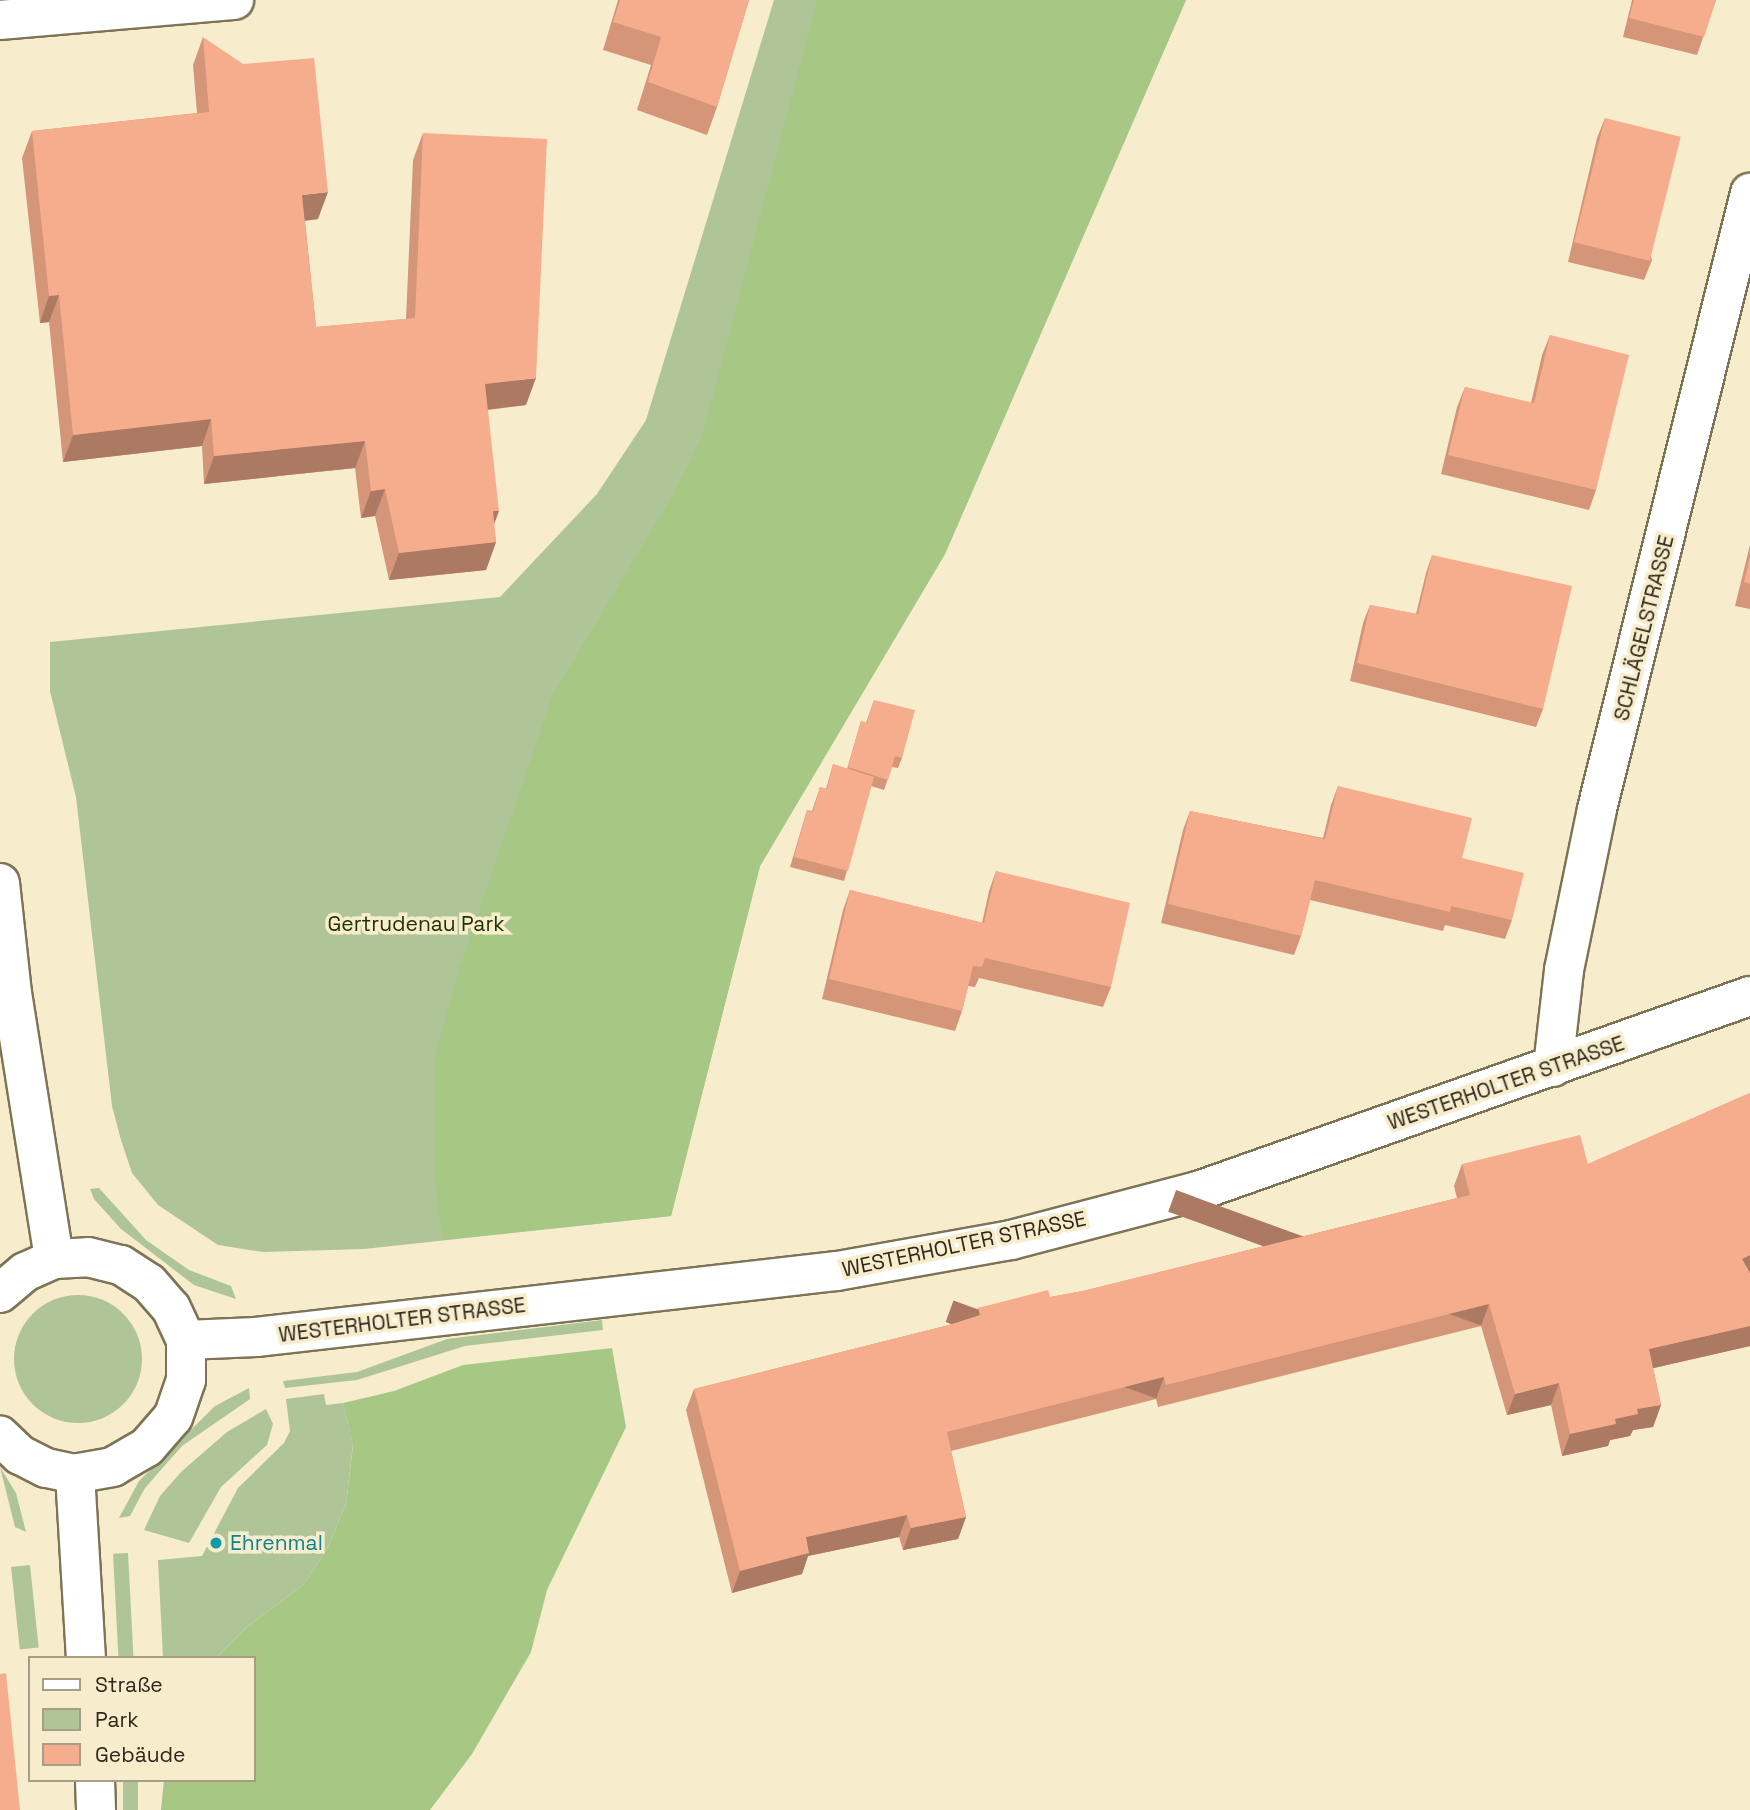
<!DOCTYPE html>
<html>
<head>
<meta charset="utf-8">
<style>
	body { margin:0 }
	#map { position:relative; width:1750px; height:1810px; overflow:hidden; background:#f7edcd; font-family:"Space Grotesk",sans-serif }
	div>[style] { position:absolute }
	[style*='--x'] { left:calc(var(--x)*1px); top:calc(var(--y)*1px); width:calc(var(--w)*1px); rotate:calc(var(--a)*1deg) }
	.green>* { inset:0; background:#afc598; transform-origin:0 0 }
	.round { border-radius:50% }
	.forest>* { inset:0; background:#a7c885 }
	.roads { filter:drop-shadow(2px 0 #7d7457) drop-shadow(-2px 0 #7d7457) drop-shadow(0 2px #7d7457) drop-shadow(0 -2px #7d7457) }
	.minor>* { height:38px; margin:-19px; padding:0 19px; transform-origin:19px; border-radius:19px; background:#fff }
	.wall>* { inset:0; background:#d49579 }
	.shaded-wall>* { inset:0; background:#ac7963; transform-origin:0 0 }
	.building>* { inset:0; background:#f6ad8d; transform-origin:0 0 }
	.dots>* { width:19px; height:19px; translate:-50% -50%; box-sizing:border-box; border:4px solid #f7edcd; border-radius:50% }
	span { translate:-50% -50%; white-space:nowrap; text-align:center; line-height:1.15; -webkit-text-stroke:7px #f7edcd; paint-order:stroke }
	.street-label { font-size:21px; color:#2c281c }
	.park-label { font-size:21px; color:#203403 }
	.culture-label { font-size:21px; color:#0d838f }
	.left { translate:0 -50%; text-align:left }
	.legend { position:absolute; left:28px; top:1656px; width:228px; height:126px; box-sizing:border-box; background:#f7edcd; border:2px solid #a69e86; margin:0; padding:9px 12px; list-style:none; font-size:21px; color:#2c281c }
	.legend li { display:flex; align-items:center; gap:14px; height:35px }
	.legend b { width:35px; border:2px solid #a69e86 }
</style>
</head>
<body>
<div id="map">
	<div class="green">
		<div style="clip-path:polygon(774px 0,1186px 0,945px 554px,760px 866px,671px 1216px,364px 1249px,263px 1252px,218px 1245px,158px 1205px,132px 1173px,121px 1140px,112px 1106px,76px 797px,50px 691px,50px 642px,500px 597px,597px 494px,646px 420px)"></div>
		<div style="clip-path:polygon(99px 1188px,146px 1240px,189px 1270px,231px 1286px,236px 1299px,194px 1285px,121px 1229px,94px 1199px,90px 1189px)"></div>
		<div class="round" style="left:14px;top:1295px;width:128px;height:128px"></div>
		<div style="clip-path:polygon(602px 1320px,603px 1330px,465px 1346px,357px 1380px,285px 1388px,283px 1381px,357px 1372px,447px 1339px)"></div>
		<div style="clip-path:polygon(249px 1388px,250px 1399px,182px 1446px,145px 1488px,130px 1516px,119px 1518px,139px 1481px,215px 1406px)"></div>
		<div style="clip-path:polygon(324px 1394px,326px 1405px,343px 1403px,353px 1445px,346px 1504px,327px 1549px,303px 1585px,247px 1627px,216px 1658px,163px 1658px,158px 1560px,202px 1556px,238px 1488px,284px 1443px,290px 1431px,286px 1399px)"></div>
		<div style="clip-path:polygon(266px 1409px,273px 1424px,267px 1445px,221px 1487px,189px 1543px,144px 1530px,160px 1496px,182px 1471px,227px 1432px)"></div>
		<div style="clip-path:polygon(0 1467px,16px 1493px,26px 1532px,15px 1527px)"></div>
		<div style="left:128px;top:1553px;width:105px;height:15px;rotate:87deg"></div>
		<div style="left:30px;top:1565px;width:83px;height:19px;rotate:84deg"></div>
		<div style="left:123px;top:1780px;width:15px;height:30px"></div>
	</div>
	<div class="forest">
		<div style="clip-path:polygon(817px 0,1186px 0,945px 554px,760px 866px,671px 1216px,442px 1240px,435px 1178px,435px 1055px,460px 966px,553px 694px,669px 501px,702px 436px)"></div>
		<div style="clip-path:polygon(612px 1348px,626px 1427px,547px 1590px,531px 1652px,472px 1754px,430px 1810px,161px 1810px,164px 1780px,254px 1780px,254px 1658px,216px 1658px,247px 1627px,303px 1585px,327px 1549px,346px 1504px,353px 1446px,343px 1403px,394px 1391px,463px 1365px)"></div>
	</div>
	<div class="roads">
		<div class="minor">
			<div style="--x:0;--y:20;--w:235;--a:-4.9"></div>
			<div style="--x:0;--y:883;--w:111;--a:83.8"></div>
			<div style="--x:12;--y:993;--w:269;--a:81"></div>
			<div style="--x:1553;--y:1067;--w:98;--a:-83.5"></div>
			<div style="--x:1564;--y:970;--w:164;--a:-78.4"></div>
			<div style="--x:1597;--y:809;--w:635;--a:-76.05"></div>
			<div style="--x:0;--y:1293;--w:33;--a:-40"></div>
			<div style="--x:25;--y:1272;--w:32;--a:-24"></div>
			<div style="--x:54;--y:1259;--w:34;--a:-3"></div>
			<div style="--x:88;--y:1257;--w:34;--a:14"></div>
			<div style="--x:121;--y:1265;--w:33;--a:33"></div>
			<div style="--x:149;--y:1283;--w:33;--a:49"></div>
			<div style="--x:171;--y:1308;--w:35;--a:65"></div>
			<div style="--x:186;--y:1340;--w:40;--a:90"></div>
			<div style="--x:186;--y:1380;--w:39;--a:109"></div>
			<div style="--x:173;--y:1417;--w:40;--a:131"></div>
			<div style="--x:147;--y:1447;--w:39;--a:150"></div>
			<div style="--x:113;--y:1467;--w:39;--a:170"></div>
			<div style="--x:75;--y:1474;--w:30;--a:-168"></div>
			<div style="--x:46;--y:1468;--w:29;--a:-153"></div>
			<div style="--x:20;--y:1455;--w:28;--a:-136"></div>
			<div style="--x:186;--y:1340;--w:70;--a:-2.5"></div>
			<div style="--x:256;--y:1337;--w:585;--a:-6.48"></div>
			<div style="--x:837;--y:1271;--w:177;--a:-10.1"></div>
			<div style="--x:1011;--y:1240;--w:193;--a:-14.7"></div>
			<div style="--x:1198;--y:1191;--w:585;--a:-19.46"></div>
			<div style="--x:75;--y:1474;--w:184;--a:86.6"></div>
			<div style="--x:95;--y:1780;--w:30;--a:88"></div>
		</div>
	</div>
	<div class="wall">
		<div style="clip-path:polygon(618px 0,749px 0,717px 107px,707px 135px,637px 110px,651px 65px,603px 50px)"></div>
		<div style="clip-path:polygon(1632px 0,1716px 0,1697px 55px,1623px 37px)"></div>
		<div style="clip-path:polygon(203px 37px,318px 219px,305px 221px,316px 327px,406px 319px,413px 160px,423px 133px,526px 405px,488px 410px,494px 525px,496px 542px,486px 570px,389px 580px,375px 516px,361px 518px,355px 468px,204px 484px,202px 446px,63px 462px,49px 322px,40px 323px,22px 158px,32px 131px,197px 113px,193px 65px)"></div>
		<div style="clip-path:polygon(1605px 118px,1652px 260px,1644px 280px,1568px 262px,1597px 138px)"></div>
		<div style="clip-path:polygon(1550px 335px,1596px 490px,1589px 510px,1441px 474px,1457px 407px,1465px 387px,1531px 403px,1542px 355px)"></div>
		<div style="clip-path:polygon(1750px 545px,1750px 609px,1735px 606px)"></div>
		<div style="clip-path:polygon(1432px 555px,1543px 709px,1536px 727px,1350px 681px,1363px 623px,1370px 605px,1416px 614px,1426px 573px)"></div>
		<div style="clip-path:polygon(874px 700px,902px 758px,898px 768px,892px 767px,884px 790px,871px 786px,844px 881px,790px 867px,807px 810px,812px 811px,820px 787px,826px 789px,833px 764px,847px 769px,861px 721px,866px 723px)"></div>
		<div style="clip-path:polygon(1338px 786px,1462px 858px,1512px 920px,1505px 939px,1445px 925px,1443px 931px,1310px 900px,1301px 936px,1294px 955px,1161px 923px,1183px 830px,1190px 811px,1323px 838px,1331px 805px)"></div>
		<div style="clip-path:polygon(996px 871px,1111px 987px,1103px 1007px,979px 978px,975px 987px,968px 986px,962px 1011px,955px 1031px,822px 999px,843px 910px,850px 890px,982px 923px,989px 891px)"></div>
		<div style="clip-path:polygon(1750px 1093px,1750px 1346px,1653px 1368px,1661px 1405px,1653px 1427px,1633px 1430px,1630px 1436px,1610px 1440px,1608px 1446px,1562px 1456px,1551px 1405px,1507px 1415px,1481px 1326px,1158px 1407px,1156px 1399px,951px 1451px,966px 1517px,958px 1539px,903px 1550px,899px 1537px,808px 1556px,802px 1574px,732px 1593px,686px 1410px,694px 1389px,949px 1325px,975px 1317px,978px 1308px,1050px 1297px,1083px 1291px,1457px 1198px,1454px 1186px,1462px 1164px,1588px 1164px)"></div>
	</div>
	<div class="shaded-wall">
		<div style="clip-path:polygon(328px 192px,318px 219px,292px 222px,302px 195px)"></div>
		<div style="clip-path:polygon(59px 295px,49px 322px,40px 323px,49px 296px)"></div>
		<div style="clip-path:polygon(536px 378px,526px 405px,475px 411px,485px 384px)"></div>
		<div style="clip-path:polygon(211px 419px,202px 446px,63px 462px,73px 435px)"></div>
		<div style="clip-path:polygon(365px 441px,355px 468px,204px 484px,214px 456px)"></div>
		<div style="clip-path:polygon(385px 489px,375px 516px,361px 518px,371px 491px)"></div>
		<div style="clip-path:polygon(493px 511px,499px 511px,489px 538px)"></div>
		<div style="clip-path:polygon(496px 542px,486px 570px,389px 580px,399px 553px)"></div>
		<div style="clip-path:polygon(1750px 1255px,1750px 1274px,1742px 1259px)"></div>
		<div style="left:1489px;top:1304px;width:23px;height:333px;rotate:110deg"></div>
		<div style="clip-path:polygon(1750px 1326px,1750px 1346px,1641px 1371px,1649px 1349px)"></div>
		<div style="left:1164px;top:1377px;width:23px;height:224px;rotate:110deg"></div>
		<div style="clip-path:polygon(1559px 1383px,1551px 1405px,1507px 1415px,1515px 1394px)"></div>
		<div style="clip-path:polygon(1661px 1405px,1653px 1427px,1633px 1430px,1630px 1436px,1610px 1440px,1608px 1446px,1562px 1456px,1570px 1434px,1615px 1419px,1637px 1409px)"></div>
		<div style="clip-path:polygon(907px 1515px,899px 1537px,808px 1556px,802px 1574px,732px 1593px,740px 1571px,806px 1537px)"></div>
		<div style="clip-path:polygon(966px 1517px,958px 1539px,903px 1550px,911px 1528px)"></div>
	</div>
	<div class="building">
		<div style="clip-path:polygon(620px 0,749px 0,717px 107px,648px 82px,661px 37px,613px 22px)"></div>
		<div style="clip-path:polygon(1634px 0,1716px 0,1704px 37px,1629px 18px)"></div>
		<div style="clip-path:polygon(203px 37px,243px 64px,314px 58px,328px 192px,302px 195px,316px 327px,415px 318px,423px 133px,547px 139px,536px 378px,485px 384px,499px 511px,493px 511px,496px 542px,399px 553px,385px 489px,371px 491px,365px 441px,214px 456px,211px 419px,73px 435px,59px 295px,49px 296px,32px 131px,209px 112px)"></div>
		<div style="left:1605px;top:118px;width:78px;height:128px;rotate:14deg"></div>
		<div style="clip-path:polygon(1550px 335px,1629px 355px,1596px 490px,1448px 455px,1465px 387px,1534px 403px)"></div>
		<div style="clip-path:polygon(1432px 555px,1572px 586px,1543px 709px,1357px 663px,1370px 605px,1418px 614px)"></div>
		<div style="clip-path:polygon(1750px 557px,1750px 584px,1744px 582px)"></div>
		<div style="clip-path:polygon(874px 700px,915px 710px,902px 758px,895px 756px,888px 780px,848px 767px,861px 721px,867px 723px)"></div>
		<div style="clip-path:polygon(833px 764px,874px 777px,848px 871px,794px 857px,807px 810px,813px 812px,820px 787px,827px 789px)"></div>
		<div style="clip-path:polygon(1338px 786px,1472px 818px,1462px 858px,1524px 873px,1512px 920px,1451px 906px,1450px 912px,1315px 880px,1301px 936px,1168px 904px,1190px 811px,1325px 839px)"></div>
		<div style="clip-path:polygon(996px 871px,1130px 903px,1111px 987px,985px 958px,982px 967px,973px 966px,962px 1011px,829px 979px,850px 890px,984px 923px)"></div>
		<div style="clip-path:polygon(1750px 1093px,1750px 1255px,1742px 1259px,1750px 1273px,1750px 1326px,1649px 1349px,1661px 1405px,1637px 1409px,1638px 1414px,1615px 1419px,1616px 1424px,1570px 1434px,1559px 1383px,1515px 1394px,1489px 1304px,1166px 1385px,1164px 1377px,947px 1432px,966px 1517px,911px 1528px,907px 1515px,806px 1537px,809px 1553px,740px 1571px,694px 1389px,949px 1325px,980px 1315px,978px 1308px,1048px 1290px,1050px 1297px,1083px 1291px,1470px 1195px,1462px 1164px,1580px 1135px,1588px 1164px)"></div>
		<div style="clip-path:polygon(6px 1673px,20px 1810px,0 1810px,0 1674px)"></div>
	</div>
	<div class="dots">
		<div style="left:216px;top:1543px;background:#0f9aa8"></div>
	</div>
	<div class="street-label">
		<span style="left:1644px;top:628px;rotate:-76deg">SCHLÄGELSTRASSE</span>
		<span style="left:1506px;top:1083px;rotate:-19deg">WESTERHOLTER STRASSE</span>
		<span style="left:964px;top:1244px;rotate:-12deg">WESTERHOLTER STRASSE</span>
		<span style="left:402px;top:1320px;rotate:-7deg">WESTERHOLTER STRASSE</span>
	</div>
	<div class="park-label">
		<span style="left:416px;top:924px">Gertrudenau Park</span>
	</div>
	<div class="culture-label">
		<span class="left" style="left:230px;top:1543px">Ehrenmal</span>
	</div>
	<ul class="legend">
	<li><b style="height:9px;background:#fff"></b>Straße</li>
	<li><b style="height:19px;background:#afc598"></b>Park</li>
	<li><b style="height:19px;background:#f6ad8d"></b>Gebäude</li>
	</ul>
</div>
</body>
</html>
